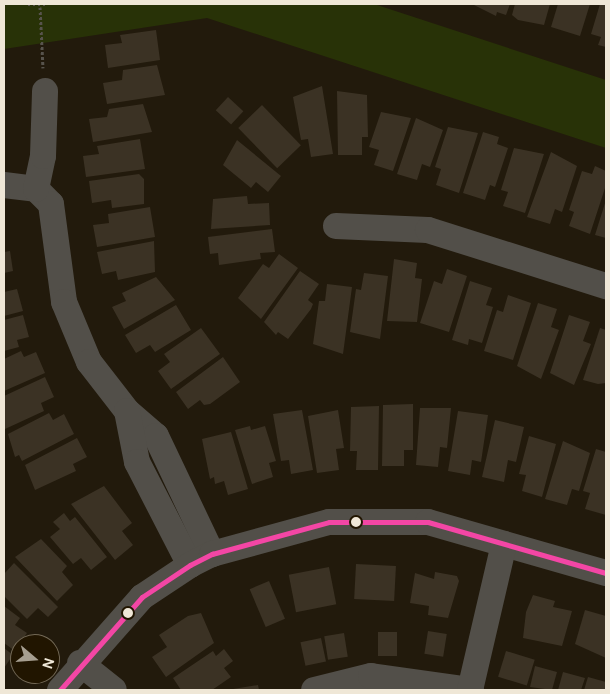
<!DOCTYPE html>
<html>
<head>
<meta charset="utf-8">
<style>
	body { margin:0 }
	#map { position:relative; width:610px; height:694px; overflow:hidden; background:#221a0c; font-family:"DM Sans",sans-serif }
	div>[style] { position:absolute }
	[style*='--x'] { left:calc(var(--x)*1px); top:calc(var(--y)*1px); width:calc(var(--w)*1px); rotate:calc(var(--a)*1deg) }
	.green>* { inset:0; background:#283207 }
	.building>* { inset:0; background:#3b3224; transform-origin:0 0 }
	.path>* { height:3px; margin-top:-1.5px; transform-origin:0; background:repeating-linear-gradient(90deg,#57534c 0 2.5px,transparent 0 5px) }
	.minor>* { height:26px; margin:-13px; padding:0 13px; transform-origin:13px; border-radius:13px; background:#524f49 }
	.bus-1>* { height:5px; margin:-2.5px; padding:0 2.5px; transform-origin:2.5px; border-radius:2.5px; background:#f346a5 }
	.dots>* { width:14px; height:14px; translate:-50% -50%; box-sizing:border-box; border:2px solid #211500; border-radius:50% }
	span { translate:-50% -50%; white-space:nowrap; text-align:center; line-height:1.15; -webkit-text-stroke:4px #211500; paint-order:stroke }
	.frame { position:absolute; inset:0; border:5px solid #efe7d7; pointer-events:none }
	.north { position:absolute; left:10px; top:634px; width:50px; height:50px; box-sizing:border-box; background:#211500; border:1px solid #736956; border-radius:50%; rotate:108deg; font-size:14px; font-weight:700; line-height:20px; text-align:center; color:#efe7d7 }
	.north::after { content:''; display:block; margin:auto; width:18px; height:22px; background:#a79f90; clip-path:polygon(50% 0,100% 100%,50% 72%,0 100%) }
</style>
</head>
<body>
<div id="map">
	<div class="green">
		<div style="clip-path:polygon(4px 4px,374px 4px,606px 80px,606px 148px,207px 18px,4px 49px)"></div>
	</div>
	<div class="building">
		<div style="clip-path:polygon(472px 4px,510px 4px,506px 15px,497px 12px,496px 16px)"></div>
		<div style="clip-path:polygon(515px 4px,550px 4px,544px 25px,518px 20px,512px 15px)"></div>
		<div style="clip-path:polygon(558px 4px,590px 4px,580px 36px,551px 27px)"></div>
		<div style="clip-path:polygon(600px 4px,606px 4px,606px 47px,598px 45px,601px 37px,591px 34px)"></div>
		<div style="clip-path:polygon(156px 30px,160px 60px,108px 68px,105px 45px,122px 43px,120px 35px)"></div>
		<div style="clip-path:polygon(157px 65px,165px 95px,107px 104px,103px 83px,122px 80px,123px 70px)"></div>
		<div style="clip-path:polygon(322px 86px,333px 154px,311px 157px,308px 139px,301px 140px,293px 97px)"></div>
		<div style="clip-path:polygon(337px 91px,367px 95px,368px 137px,362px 137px,362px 155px,338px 155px)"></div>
		<div style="left:228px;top:97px;width:21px;height:18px;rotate:43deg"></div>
		<div style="clip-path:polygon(143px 104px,152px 132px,93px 142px,89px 119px,107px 117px,109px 109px)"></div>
		<div style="left:262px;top:105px;width:56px;height:33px;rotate:46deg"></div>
		<div style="clip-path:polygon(381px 112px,411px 118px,393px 171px,374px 165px,379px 150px,369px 147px)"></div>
		<div style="clip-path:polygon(416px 118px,443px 130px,430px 167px,422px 164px,417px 180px,397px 174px)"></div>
		<div style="clip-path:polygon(448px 127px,478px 133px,459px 193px,436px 185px,441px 169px,435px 167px)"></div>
		<div style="clip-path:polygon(483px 132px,499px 137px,497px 144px,508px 148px,495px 187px,490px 185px,485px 200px,463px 193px)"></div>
		<div style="clip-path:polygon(140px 139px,145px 169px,86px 177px,83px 156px,99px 154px,97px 146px)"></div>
		<div style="clip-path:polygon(237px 140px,281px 176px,268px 192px,256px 182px,251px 188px,223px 165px)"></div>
		<div style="clip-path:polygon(514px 148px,544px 154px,525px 213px,503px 206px,508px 192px,501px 190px)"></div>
		<div style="clip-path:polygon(551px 152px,577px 166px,562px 212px,555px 209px,550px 224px,527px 217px)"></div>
		<div style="clip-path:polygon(595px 166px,606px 171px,606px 185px,590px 234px,569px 226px,574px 212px,569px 210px,582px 171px,592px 174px)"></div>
		<div style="clip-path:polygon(139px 174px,144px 179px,144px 204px,112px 208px,111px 200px,92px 203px,89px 181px)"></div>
		<div style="clip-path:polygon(247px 196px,248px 204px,269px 203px,270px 225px,211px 229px,213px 199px)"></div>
		<div style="clip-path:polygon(606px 200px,606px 238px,595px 235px)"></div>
		<div style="clip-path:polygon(150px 207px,155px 237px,97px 247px,93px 225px,109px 223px,108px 214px)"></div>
		<div style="clip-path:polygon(272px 229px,275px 252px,260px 253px,261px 259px,219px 265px,218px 253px,210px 254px,208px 237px)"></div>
		<div style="clip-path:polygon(154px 241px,155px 272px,118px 280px,116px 271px,102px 274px,97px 252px)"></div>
		<div style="clip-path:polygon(10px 251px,13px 271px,4px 273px,4px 252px)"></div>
		<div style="clip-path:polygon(279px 254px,298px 268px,261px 319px,238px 298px,263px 264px,269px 268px)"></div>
		<div style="clip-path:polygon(394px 259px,417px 263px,415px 278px,422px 279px,417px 322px,387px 321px)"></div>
		<div style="clip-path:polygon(447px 269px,467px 276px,449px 332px,420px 323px,434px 281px,442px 284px)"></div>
		<div style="clip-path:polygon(300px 271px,319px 284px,308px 300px,313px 304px,311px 309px,288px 339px,278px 332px,276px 335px,264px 322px)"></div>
		<div style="clip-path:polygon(364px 273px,388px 276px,380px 339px,350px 332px,356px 289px,361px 290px)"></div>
		<div style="clip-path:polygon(156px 277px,175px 300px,124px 329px,112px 307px,126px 301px,122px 293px)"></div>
		<div style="clip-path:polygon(470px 281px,492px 288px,486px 305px,493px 307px,482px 343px,469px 339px,468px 345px,452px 340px)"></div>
		<div style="clip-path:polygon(327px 284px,352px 287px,343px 354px,313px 344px,319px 301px,325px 301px)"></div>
		<div style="clip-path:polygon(17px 289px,23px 311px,4px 316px,4px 292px)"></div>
		<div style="clip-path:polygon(508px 295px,531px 303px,513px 360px,484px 351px,497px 310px,503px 312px)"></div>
		<div style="clip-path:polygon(538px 303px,557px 309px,551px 327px,559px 330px,541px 379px,517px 366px)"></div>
		<div style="clip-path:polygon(176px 305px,191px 330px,155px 352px,150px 345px,136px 353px,125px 335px)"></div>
		<div style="clip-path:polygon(23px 315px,29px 337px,17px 340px,19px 347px,4px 351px,4px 320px)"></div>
		<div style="clip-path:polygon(569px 315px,590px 322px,583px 341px,591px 344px,574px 385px,550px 373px)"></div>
		<div style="clip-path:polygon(201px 328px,220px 354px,171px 389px,158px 371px,170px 362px,164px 354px)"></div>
		<div style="clip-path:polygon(600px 328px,606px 330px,606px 383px,598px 384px,583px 380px)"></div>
		<div style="clip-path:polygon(21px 351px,24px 357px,36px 352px,45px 373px,4px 391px,4px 359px)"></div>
		<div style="clip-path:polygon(223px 357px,240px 382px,210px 404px,204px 405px,200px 400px,188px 409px,176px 392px)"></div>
		<div style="clip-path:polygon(45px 377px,54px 397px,41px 403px,44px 411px,5px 429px,4px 396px)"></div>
		<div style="clip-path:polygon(413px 404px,413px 450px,404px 450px,404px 466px,382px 466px,383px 405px)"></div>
		<div style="clip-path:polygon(379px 406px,378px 470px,356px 470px,357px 451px,350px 451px,351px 407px)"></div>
		<div style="clip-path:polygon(420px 408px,451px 408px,447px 448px,440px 447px,438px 467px,416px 465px)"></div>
		<div style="clip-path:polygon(302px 410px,313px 470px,291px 474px,289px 460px,281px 461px,273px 414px)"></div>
		<div style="clip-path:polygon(338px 410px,344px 448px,336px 449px,339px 470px,317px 473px,308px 416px)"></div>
		<div style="clip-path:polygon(458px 411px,488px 415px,481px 462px,472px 460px,470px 475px,448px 471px)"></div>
		<div style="clip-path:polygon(49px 413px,53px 420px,64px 414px,74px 434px,22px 461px,19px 455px,15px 457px,8px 434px)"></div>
		<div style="clip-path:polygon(495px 420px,524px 427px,516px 462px,508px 460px,504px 482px,482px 477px)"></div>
		<div style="clip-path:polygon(250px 426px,251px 430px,265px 426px,276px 461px,269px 463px,273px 477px,252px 484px,235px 430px)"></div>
		<div style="clip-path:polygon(231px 432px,248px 489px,228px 495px,224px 481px,215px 484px,214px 477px,210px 479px,202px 439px)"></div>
		<div style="clip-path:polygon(529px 436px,556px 444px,542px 497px,522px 491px,526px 475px,519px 474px)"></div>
		<div style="clip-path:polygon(77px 438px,87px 457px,73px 464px,76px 471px,35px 490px,25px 465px)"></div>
		<div style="clip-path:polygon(563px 441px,590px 453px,579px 491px,572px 489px,567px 505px,545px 499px)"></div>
		<div style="clip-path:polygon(596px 449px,606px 452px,606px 515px,585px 509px,590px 493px,583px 491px)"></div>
		<div style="clip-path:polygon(104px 486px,132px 523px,122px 531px,133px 545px,115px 560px,71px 504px)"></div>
		<div style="clip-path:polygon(64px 513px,70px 521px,75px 517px,107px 557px,91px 570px,81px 558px,73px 564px,50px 537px,60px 529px,53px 522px)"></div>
		<div style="clip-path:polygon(41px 539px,67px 566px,62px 572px,73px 585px,57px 601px,15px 557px)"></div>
		<div style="clip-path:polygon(14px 563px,58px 607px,48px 617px,38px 608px,27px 619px,4px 596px,4px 574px)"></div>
		<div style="left:356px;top:564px;width:40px;height:35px;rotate:3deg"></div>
		<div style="left:329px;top:567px;width:38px;height:41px;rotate:79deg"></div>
		<div style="clip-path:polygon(435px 572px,457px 576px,459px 581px,448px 618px,428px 615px,429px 606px,410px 603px,415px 573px,434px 579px)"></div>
		<div style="left:269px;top:581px;width:41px;height:21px;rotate:67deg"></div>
		<div style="clip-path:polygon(533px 595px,555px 601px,553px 607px,572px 611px,562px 646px,523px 638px,526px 612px)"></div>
		<div style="clip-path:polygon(4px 606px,20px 618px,15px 625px,27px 633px,15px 651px,4px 643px)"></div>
		<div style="clip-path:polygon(585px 610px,606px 616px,606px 658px,575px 644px)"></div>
		<div style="clip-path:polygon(201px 613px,214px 643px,166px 677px,152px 657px,167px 647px,159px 635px,188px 616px)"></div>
		<div style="left:428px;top:631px;width:19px;height:23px;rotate:9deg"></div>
		<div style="left:378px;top:632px;width:19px;height:24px"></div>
		<div style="left:344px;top:633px;width:24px;height:20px;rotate:81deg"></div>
		<div style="left:321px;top:638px;width:24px;height:21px;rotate:78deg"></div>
		<div style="clip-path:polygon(4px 648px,13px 655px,4px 668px)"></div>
		<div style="clip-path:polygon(224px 649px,233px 661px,224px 668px,231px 677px,212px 690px,181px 690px,173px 678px,213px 651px,216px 656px)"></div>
		<div style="left:506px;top:651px;width:30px;height:27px;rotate:17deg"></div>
		<div style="clip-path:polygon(535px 666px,557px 672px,552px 690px,530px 687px)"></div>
		<div style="clip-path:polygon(563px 672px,585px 678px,581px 690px,558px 690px)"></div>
		<div style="clip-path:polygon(588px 677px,606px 682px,606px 690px,584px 690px)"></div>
		<div style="clip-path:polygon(258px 685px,259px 690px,233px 690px,233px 689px)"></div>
	</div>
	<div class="path">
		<div style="--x:28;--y:4;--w:20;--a:0"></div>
		<div style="--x:40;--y:7;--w:61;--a:87.2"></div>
	</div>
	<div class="minor">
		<div style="--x:4;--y:185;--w:32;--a:7"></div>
		<div style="--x:36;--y:189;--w:21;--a:45"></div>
		<div style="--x:51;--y:204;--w:99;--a:82.4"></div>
		<div style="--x:64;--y:302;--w:65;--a:67.4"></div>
		<div style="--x:89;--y:362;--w:62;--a:52.2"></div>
		<div style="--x:127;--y:411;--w:38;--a:41"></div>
		<div style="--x:156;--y:436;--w:131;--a:64.6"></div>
		<div style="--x:36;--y:189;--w:34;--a:-78"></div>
		<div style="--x:43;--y:156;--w:65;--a:-88.2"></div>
		<div style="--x:336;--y:226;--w:92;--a:2.5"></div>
		<div style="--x:428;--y:230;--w:187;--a:17.5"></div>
		<div style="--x:127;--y:411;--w:52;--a:78.9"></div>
		<div style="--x:137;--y:462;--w:116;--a:62.8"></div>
		<div style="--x:80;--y:663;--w:43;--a:38.5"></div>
		<div style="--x:60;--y:690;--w:124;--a:-48.6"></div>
		<div style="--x:142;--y:597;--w:58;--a:-33.7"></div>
		<div style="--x:190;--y:565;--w:25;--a:-27"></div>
		<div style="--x:212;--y:554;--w:121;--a:-15.3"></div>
		<div style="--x:329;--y:522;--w:99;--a:0"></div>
		<div style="--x:428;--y:522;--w:185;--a:16"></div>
		<div style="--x:314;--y:690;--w:59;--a:-13.8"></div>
		<div style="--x:371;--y:676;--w:101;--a:8"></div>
		<div style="--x:470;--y:690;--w:150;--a:-76.9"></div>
	</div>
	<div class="bus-1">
		<div style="--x:60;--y:690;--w:124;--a:-48.6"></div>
		<div style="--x:142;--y:597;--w:58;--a:-33.7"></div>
		<div style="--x:190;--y:565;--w:25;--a:-27"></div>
		<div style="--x:212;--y:554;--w:121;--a:-15.3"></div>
		<div style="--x:329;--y:522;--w:99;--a:0"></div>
		<div style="--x:428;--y:522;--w:185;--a:16"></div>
	</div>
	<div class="dots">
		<div style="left:356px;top:522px;background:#efe7d7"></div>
		<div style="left:128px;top:613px;background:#efe7d7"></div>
	</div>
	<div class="frame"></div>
	<div class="north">N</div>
</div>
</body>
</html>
